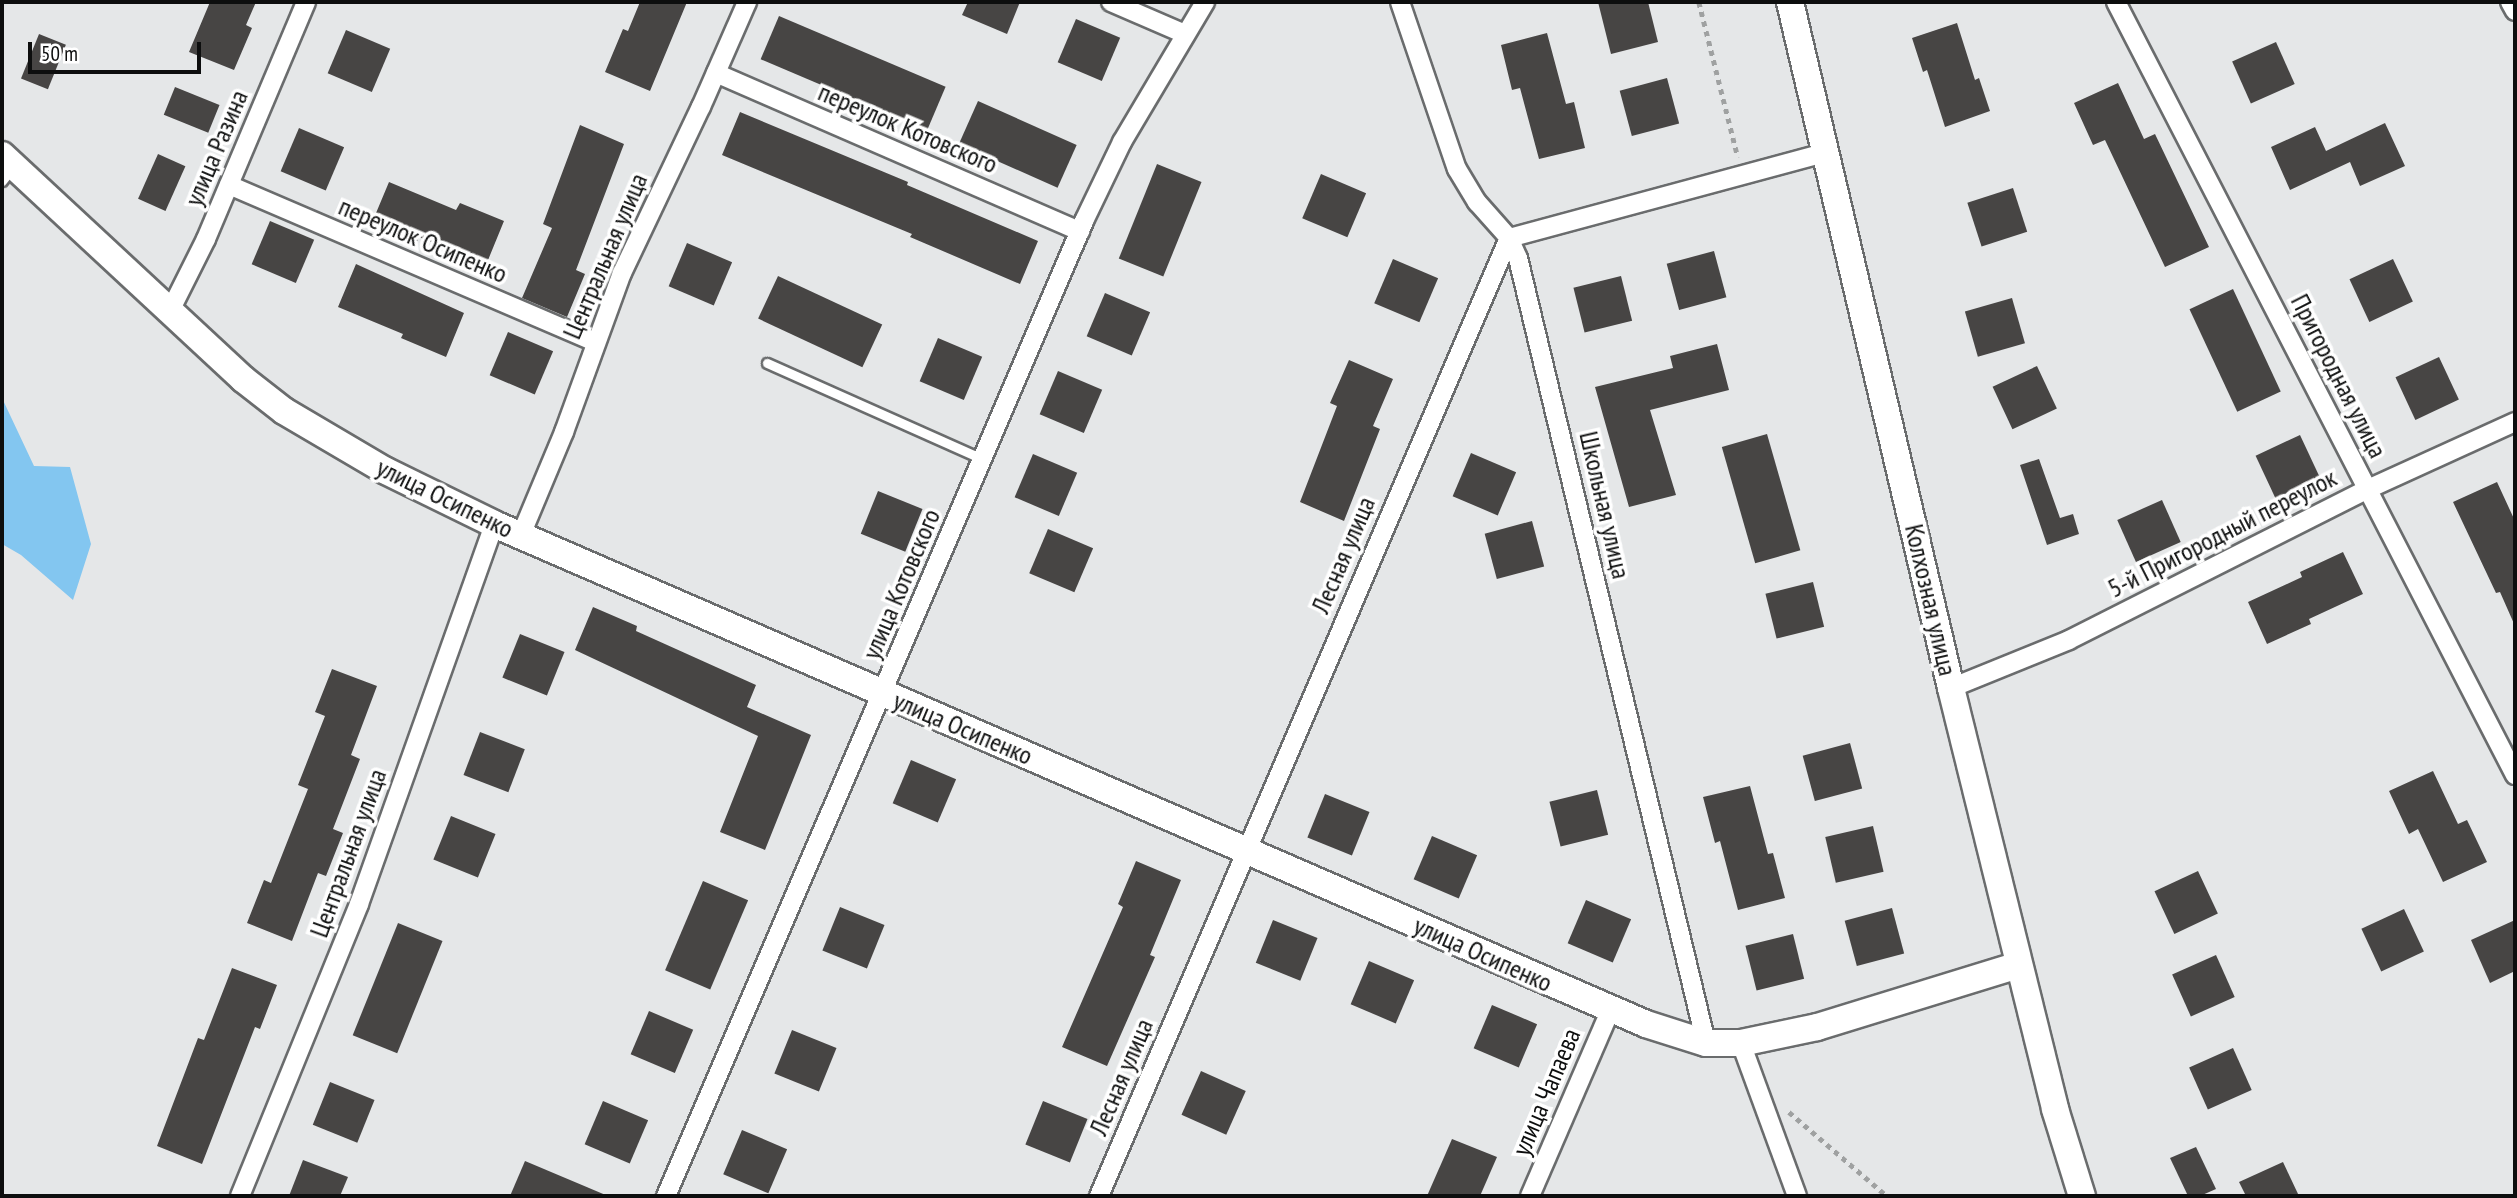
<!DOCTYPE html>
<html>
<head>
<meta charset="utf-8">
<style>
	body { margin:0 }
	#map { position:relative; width:2517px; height:1198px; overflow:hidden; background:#e5e7e8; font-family:"PT Sans Narrow",sans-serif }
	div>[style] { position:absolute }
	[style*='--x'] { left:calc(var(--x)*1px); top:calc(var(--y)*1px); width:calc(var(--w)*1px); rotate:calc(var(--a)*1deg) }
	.water>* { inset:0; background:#83c6f0 }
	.building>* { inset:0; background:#474544; transform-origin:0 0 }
	.path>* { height:4.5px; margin-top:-2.25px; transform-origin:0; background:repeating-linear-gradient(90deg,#9fa1a1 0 5px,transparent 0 10px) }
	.roads { filter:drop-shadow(2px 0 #6a6c6d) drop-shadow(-2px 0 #6a6c6d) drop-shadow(0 2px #6a6c6d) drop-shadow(0 -2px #6a6c6d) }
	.lane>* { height:9px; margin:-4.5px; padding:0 4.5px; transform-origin:4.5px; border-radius:4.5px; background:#fff }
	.street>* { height:18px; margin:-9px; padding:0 9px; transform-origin:9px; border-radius:9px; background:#fff }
	.secondary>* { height:26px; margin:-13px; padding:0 13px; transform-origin:13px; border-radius:13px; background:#fff }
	span { translate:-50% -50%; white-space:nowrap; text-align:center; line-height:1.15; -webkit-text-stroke:7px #fff; paint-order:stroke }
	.street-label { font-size:26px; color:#0d0e0e }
	.frame { position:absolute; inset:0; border:4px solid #0d0e0e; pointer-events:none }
	.scale { position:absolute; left:28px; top:42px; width:173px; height:32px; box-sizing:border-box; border:4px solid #0d0e0e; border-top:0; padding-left:9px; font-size:21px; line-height:24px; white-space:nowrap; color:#0d0e0e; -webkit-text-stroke:5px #fff; paint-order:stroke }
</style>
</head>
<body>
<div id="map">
	<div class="water">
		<div style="clip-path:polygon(2px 398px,34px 466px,70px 467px,91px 544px,73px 600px,21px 555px,2px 544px)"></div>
	</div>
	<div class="building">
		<div style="clip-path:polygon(210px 2px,256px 2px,246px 25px,252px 28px,234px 70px,189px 52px)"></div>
		<div style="clip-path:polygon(640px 2px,687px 2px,650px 91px,605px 72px,623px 29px,628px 31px)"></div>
		<div style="clip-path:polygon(968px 2px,1020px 2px,1007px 34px,962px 15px)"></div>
		<div style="clip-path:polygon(1598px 2px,1648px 2px,1658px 42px,1611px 54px)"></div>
		<div style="left:779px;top:16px;width:181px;height:47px;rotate:23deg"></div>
		<div style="left:1076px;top:19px;width:48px;height:47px;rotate:23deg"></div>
		<div style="clip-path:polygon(1957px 23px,1975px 80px,1979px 78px,1990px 111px,1945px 127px,1927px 70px,1923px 72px,1912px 38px)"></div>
		<div style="left:346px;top:30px;width:48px;height:47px;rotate:23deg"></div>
		<div style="clip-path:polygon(1547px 33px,1566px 104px,1574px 102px,1585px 148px,1539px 159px,1520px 88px,1512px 90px,1501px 45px)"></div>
		<div style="left:39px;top:34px;width:29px;height:48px;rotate:22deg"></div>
		<div style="left:2276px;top:42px;width:46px;height:48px;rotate:66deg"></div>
		<div style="left:1667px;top:78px;width:47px;height:49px;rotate:75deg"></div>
		<div style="clip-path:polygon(2118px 83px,2144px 139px,2155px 134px,2209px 247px,2165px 267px,2105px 140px,2093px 145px,2074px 103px)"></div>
		<div style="left:175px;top:87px;width:48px;height:30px;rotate:22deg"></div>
		<div style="left:978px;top:101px;width:108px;height:47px;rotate:24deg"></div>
		<div style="clip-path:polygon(740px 112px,908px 182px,907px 185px,1038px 241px,1020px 284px,910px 237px,912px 234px,722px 155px)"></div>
		<div style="clip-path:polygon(2385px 123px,2405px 166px,2360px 186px,2350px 162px,2290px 190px,2271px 147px,2315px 127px,2326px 151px)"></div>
		<div style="clip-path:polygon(580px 125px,624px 144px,576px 270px,585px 274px,567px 317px,522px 298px,552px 228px,543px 224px)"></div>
		<div style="left:299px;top:128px;width:49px;height:47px;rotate:23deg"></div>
		<div style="left:158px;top:154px;width:30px;height:49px;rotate:24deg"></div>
		<div style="left:1157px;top:164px;width:48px;height:102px;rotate:22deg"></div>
		<div style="left:1321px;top:174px;width:49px;height:48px;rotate:23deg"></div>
		<div style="clip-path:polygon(389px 182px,456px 210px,460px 203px,504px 221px,486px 265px,419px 237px,416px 244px,371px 225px)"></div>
		<div style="left:2013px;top:188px;width:46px;height:48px;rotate:72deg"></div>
		<div style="left:270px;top:221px;width:48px;height:47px;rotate:23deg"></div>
		<div style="left:687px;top:243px;width:49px;height:47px;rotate:23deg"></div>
		<div style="left:1714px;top:251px;width:48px;height:49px;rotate:75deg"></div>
		<div style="left:1393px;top:259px;width:49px;height:48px;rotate:23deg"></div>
		<div style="left:2393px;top:259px;width:47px;height:48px;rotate:65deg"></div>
		<div style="clip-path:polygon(356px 264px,464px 313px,446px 357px,401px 338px,403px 334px,338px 307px)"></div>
		<div style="left:778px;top:276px;width:115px;height:47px;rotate:25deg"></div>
		<div style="left:1621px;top:276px;width:46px;height:49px;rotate:76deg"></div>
		<div style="left:2233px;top:289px;width:113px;height:48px;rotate:65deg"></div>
		<div style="left:1105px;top:293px;width:49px;height:47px;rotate:23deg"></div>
		<div style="left:2012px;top:298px;width:47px;height:49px;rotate:74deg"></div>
		<div style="left:508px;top:332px;width:49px;height:47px;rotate:23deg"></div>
		<div style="left:938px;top:338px;width:48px;height:47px;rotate:23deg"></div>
		<div style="clip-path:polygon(1717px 344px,1729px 390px,1650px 410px,1676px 495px,1629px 507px,1595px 387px,1673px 368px,1670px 356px)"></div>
		<div style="left:2439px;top:357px;width:47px;height:48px;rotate:65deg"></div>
		<div style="clip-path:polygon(1349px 360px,1393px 379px,1373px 426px,1380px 429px,1344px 521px,1300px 502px,1337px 406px,1330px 403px)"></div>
		<div style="left:2037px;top:366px;width:47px;height:49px;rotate:65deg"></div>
		<div style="left:1058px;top:371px;width:48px;height:47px;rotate:23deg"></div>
		<div style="left:1767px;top:434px;width:121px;height:47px;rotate:74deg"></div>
		<div style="left:2300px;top:435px;width:47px;height:49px;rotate:65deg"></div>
		<div style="left:1471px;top:453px;width:49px;height:47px;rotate:23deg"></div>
		<div style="left:1033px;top:454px;width:48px;height:47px;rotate:23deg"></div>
		<div style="clip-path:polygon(2039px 459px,2060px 518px,2073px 514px,2079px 534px,2047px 545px,2020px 465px)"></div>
		<div style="clip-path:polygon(2497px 482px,2515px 521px,2515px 626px,2500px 592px,2496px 593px,2453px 502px)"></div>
		<div style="left:878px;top:491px;width:48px;height:46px;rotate:22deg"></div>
		<div style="left:2162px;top:500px;width:46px;height:49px;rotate:66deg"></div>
		<div style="left:1532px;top:521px;width:47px;height:49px;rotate:75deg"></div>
		<div style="left:1048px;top:529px;width:49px;height:48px;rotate:23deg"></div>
		<div style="clip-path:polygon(2343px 552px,2363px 594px,2309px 619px,2311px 624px,2267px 644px,2248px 602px,2302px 577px,2300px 572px)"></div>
		<div style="left:1813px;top:582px;width:46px;height:49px;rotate:76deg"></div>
		<div style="clip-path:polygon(593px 607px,637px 626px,636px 631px,756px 685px,747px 707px,811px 735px,765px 850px,720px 832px,758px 736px,575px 650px)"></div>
		<div style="left:520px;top:634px;width:48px;height:47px;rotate:22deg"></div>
		<div style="clip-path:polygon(332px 669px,377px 686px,351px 755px,360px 759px,333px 829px,343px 833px,326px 876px,318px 873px,292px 941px,247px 923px,264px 880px,271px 883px,308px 789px,298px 785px,325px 716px,315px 712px)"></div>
		<div style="left:480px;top:732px;width:48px;height:46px;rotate:21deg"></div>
		<div style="left:1850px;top:743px;width:47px;height:49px;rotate:75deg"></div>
		<div style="left:911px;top:760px;width:49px;height:47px;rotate:23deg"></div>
		<div style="clip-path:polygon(2433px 771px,2458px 824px,2467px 820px,2487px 862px,2443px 882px,2418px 829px,2409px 834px,2389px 791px)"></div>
		<div style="clip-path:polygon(1750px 786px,1768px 854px,1773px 853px,1785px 898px,1738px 910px,1720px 841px,1715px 843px,1703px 797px)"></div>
		<div style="left:1597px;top:790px;width:46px;height:49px;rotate:76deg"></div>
		<div style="left:1325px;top:794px;width:48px;height:47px;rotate:22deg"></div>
		<div style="left:451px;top:816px;width:48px;height:47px;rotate:22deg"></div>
		<div style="left:1873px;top:826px;width:47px;height:49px;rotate:77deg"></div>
		<div style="left:1432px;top:836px;width:49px;height:47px;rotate:23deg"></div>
		<div style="clip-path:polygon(1136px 861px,1181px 880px,1150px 955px,1155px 957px,1107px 1066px,1062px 1047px,1123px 907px,1118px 904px)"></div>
		<div style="left:2198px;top:871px;width:47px;height:48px;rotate:65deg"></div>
		<div style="left:703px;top:881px;width:49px;height:97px;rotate:23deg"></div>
		<div style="left:1586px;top:900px;width:49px;height:47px;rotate:23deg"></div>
		<div style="left:840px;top:907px;width:48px;height:47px;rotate:22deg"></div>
		<div style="left:1892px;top:908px;width:47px;height:49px;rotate:75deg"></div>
		<div style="left:2404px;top:909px;width:47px;height:47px;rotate:65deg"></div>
		<div style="left:1273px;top:920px;width:48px;height:46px;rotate:22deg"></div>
		<div style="clip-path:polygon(2515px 920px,2515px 971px,2490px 983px,2471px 940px)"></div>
		<div style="left:398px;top:923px;width:48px;height:121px;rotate:22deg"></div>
		<div style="left:1793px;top:934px;width:46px;height:49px;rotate:76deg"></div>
		<div style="left:2216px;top:955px;width:46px;height:48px;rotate:66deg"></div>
		<div style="left:1369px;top:961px;width:49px;height:47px;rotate:23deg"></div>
		<div style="clip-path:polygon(232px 968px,277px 985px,260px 1029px,255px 1027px,202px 1164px,157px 1146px,198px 1038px,204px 1040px)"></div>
		<div style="left:1492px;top:1005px;width:49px;height:47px;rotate:23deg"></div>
		<div style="left:649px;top:1011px;width:48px;height:47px;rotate:23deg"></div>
		<div style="left:792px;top:1030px;width:48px;height:47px;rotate:22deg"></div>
		<div style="left:2233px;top:1048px;width:46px;height:48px;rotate:66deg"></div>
		<div style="left:1201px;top:1071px;width:49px;height:48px;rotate:24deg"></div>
		<div style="left:330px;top:1082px;width:48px;height:46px;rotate:22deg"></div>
		<div style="left:603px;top:1101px;width:49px;height:47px;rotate:23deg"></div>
		<div style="left:1043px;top:1101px;width:48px;height:47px;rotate:22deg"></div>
		<div style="left:742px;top:1130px;width:49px;height:48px;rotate:23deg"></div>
		<div style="clip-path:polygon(1452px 1139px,1497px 1157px,1480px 1196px,1427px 1196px)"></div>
		<div style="clip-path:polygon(2196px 1147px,2216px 1189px,2200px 1196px,2188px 1196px,2170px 1158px)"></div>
		<div style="clip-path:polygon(303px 1160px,348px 1177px,340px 1196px,289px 1196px)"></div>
		<div style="clip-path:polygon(525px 1161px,608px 1196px,510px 1196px)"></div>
		<div style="clip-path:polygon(2283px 1162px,2299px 1196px,2246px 1196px,2239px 1182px)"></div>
	</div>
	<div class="path">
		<div style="--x:1699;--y:2;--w:160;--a:75.9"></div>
		<div style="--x:1789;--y:1112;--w:129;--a:40.6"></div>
	</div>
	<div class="roads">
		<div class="lane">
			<div style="--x:2;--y:181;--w:16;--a:-52"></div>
			<div style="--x:767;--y:363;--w:236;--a:24"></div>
		</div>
		<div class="street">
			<div style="--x:1111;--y:2;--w:81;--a:23.4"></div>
			<div style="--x:1400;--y:2;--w:176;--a:71.2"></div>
			<div style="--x:1457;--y:169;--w:39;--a:59"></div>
			<div style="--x:1477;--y:202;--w:48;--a:48.4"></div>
			<div style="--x:1509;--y:238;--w:22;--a:66"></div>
			<div style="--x:1518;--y:258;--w:807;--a:76.53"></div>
			<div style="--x:2116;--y:2;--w:870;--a:62.7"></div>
			<div style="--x:2510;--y:2;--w:10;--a:61"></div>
			<div style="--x:716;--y:73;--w:397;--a:23.5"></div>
			<div style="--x:229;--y:185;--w:399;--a:23.2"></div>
			<div style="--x:169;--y:313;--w:83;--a:-63.4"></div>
			<div style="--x:206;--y:239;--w:257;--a:-67.1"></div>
			<div style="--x:521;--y:535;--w:112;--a:-67.3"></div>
			<div style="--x:564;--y:432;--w:169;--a:-70"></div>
			<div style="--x:622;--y:273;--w:184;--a:-64.6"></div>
			<div style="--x:701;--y:107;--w:115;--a:-66.3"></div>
			<div style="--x:1951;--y:688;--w:127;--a:-22.1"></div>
			<div style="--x:2069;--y:640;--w:335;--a:-26.8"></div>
			<div style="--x:2368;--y:489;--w:162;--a:-24.5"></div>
			<div style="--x:1741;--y:1043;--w:163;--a:69.9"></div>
			<div style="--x:240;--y:1196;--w:315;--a:-67.8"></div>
			<div style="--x:359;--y:904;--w:403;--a:-70.4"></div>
			<div style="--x:666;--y:1196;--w:1061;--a:-66.79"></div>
			<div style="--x:1084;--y:221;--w:88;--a:-64.3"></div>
			<div style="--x:1122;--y:142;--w:163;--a:-59.3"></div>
			<div style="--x:1099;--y:1196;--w:1042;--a:-66.83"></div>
			<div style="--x:1509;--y:238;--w:327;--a:-15.1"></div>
			<div style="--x:1530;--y:1196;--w:204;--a:-66.6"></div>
		</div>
		<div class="secondary">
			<div style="--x:1790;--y:2;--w:705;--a:76.79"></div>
			<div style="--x:1951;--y:688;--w:434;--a:76.1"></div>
			<div style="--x:2055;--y:1109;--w:91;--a:72.8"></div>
			<div style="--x:2;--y:155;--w:329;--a:42.9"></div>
			<div style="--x:243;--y:379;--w:52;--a:38"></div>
			<div style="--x:284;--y:411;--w:118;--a:30.5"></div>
			<div style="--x:386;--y:471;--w:120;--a:26.1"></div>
			<div style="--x:494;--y:524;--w:1256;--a:23.46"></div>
			<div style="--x:1646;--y:1024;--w:63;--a:17.6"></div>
			<div style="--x:1706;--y:1043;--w:35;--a:0"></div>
			<div style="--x:1741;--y:1043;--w:78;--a:-11.9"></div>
			<div style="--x:1817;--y:1027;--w:211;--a:-17.1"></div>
		</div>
	</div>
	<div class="street-label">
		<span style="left:908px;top:128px;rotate:23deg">переулок Котовского</span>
		<span style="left:216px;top:148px;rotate:-67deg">улица Разина</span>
		<span style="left:423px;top:240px;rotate:23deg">переулок Осипенко</span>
		<span style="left:605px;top:256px;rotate:-67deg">Центральная улица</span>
		<span style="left:2339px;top:376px;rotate:63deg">Пригородная улица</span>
		<span style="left:445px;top:498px;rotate:26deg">улица Осипенко</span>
		<span style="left:1605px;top:505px;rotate:77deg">Школьная улица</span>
		<span style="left:2222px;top:533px;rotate:-27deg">5-й Пригородный переулок</span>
		<span style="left:1343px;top:555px;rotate:-67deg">Лесная улица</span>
		<span style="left:901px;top:584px;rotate:-67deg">улица Котовского</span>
		<span style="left:1931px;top:600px;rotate:77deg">Колхозная улица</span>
		<span style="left:963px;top:728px;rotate:23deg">улица Осипенко</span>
		<span style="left:348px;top:853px;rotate:-70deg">Центральная улица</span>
		<span style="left:1483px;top:954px;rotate:24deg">улица Осипенко</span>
		<span style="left:1121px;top:1077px;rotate:-67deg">Лесная улица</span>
		<span style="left:1546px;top:1092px;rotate:-67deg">улица Чапаева</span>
	</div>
	<div class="frame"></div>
	<div class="scale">50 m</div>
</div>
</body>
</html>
